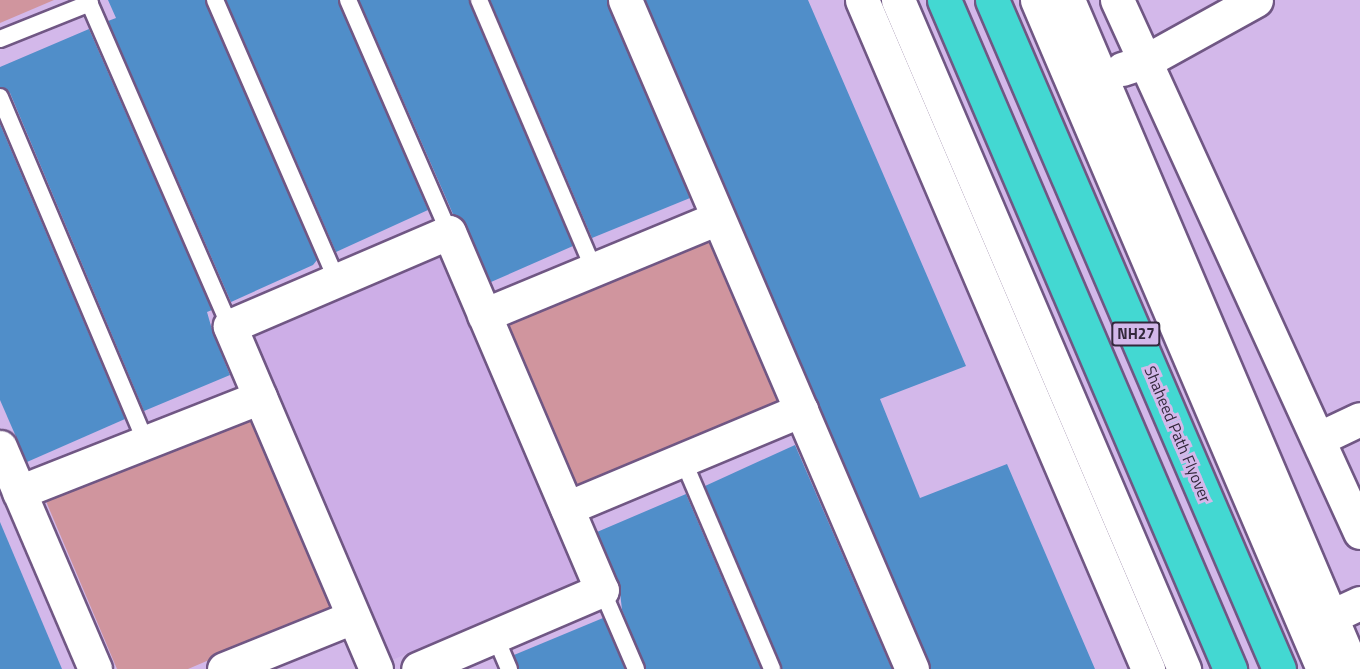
<!DOCTYPE html>
<html>
<head>
<meta charset="utf-8">
<style>
	body { margin:0 }
	#map { position:relative; width:1360px; height:669px; overflow:hidden; background:#d3b8ea; font-family:"Titillium Web",sans-serif }
	div>[style] { position:absolute }
	[style*='--x'] { left:calc(var(--x)*1px); top:calc(var(--y)*1px); width:calc(var(--w)*1px); rotate:calc(var(--a)*1deg) }
	.built>* { inset:0; background:#cdaee7; transform-origin:0 0 }
	.green>* { inset:0; background:#d0959e; transform-origin:0 0 }
	.building>* { inset:0; background:#508ec9 }
	.roads { filter:drop-shadow(2px 0 #705784) drop-shadow(-2px 0 #705784) drop-shadow(0 2px #705784) drop-shadow(0 -2px #705784) }
	.service>* { height:16px; margin:-8px; padding:0 8px; transform-origin:8px; border-radius:8px; background:#fff }
	.minor>* { height:33px; margin:-16.5px; padding:0 16.5px; transform-origin:16.5px; border-radius:16.5px; background:#fff }
	.tertiary>* { height:33px; margin:-16.5px; padding:0 16.5px; transform-origin:16.5px; border-radius:16.5px; background:#fff }
	.trunk>* { height:33px; margin:-16.5px; padding:0 16.5px; transform-origin:16.5px; border-radius:16.5px; background:#43d8d2 }
	span { translate:-50% -50%; white-space:nowrap; text-align:center; line-height:1.15; -webkit-text-stroke:6px #d3b8ea; paint-order:stroke }
	.shield-label span { padding:2px 4px; background:#d3b8ea; border:2px solid; border-radius:4px; -webkit-text-stroke-width:0 }
	.shield-label { font-size:15px; color:#33283c; font-weight:700 }
	.street-label { font-size:16px; color:#33283c }
</style>
</head>
<body>
<div id="map">
	<div class="built">
		<div style="left:440px;top:254px;width:355px;height:204px;rotate:67deg"></div>
	</div>
	<div class="green">
		<div style="clip-path:polygon(0 0,54px 0,0 23px)"></div>
		<div style="left:707px;top:235px;width:182px;height:222px;rotate:67deg"></div>
		<div style="clip-path:polygon(250px 412px,333px 607px,188px 669px,117px 669px,45px 499px)"></div>
	</div>
	<div class="building">
		<div style="clip-path:polygon(108px 0,205px 0,317px 260px,313px 265px,231px 302px,108px 21px,116px 18px)"></div>
		<div style="clip-path:polygon(226px 0,338px 0,428px 210px,336px 252px)"></div>
		<div style="clip-path:polygon(359px 0,469px 0,573px 246px,491px 282px,466px 225px,453px 214px)"></div>
		<div style="clip-path:polygon(490px 0,607px 0,690px 198px,592px 238px)"></div>
		<div style="clip-path:polygon(645px 0,808px 0,966px 366px,880px 399px,920px 498px,1007px 464px,1095px 669px,930px 669px)"></div>
		<div style="clip-path:polygon(89px 29px,212px 310px,207px 312px,213px 333px,230px 375px,144px 411px,10px 93px,0 87px,0 67px)"></div>
		<div style="clip-path:polygon(0 124px,125px 419px,27px 462px,0 400px)"></div>
		<div style="clip-path:polygon(795px 445px,892px 669px,782px 669px,705px 486px)"></div>
		<div style="clip-path:polygon(686px 494px,761px 669px,646px 669px,622px 610px,619px 583px,597px 532px)"></div>
		<div style="clip-path:polygon(0 522px,62px 669px,0 669px)"></div>
		<div style="clip-path:polygon(603px 618px,625px 669px,519px 669px,514px 655px)"></div>
	</div>
	<div class="roads">
		<div class="service">
			<div style="--x:88;--y:0;--w:356;--a:66.5"></div>
			<div style="--x:215;--y:0;--w:305;--a:66.5"></div>
			<div style="--x:348;--y:0;--w:253;--a:66.5"></div>
			<div style="--x:479;--y:0;--w:290;--a:66.9"></div>
			<div style="--x:0;--y:39;--w:97;--a:-21.8"></div>
			<div style="--x:0;--y:97;--w:375;--a:67.1"></div>
			<div style="--x:683;--y:460;--w:227;--a:66.9"></div>
			<div style="--x:602;--y:590;--w:86;--a:66.7"></div>
			<div style="--x:495;--y:636;--w:36;--a:67"></div>
		</div>
		<div class="minor">
			<div style="--x:625;--y:0;--w:728;--a:66.78"></div>
			<div style="--x:862;--y:0;--w:728;--a:66.85"></div>
			<div style="--x:1068;--y:0;--w:727;--a:66.93"></div>
			<div style="--x:1117;--y:0;--w:585;--a:65.45"></div>
			<div style="--x:1122;--y:69;--w:23;--a:-18"></div>
			<div style="--x:1144;--y:62;--w:128;--a:-29"></div>
			<div style="--x:484;--y:315;--w:253;--a:-22.5"></div>
			<div style="--x:1320;--y:438;--w:44;--a:-25.4"></div>
			<div style="--x:0;--y:447;--w:241;--a:66.8"></div>
			<div style="--x:19;--y:492;--w:259;--a:-21.5"></div>
			<div style="--x:567;--y:508;--w:254;--a:-22.7"></div>
			<div style="--x:1332;--y:616;--w:31;--a:-25"></div>
			<div style="--x:224;--y:669;--w:139;--a:-22"></div>
			<div style="--x:376;--y:669;--w:373;--a:-113.1"></div>
			<div style="--x:230;--y:326;--w:238;--a:-23.2"></div>
			<div style="--x:449;--y:232;--w:389;--a:66.9"></div>
			<div style="--x:602;--y:590;--w:200;--a:156.8"></div>
		</div>
		<div class="tertiary">
			<div style="--x:898;--y:0;--w:728;--a:66.85"></div>
			<div style="--x:1037;--y:0;--w:728;--a:66.85"></div>
		</div>
		<div class="trunk">
			<div style="--x:944;--y:0;--w:728;--a:66.85"></div>
			<div style="--x:992;--y:0;--w:728;--a:66.78"></div>
		</div>
	</div>
	<div class="shield-label">
		<span style="left:1136px;top:334px">NH27</span>
	</div>
	<div class="street-label">
		<span style="left:1178px;top:434px;rotate:67deg">Shaheed Path Flyover</span>
	</div>
</div>
</body>
</html>
